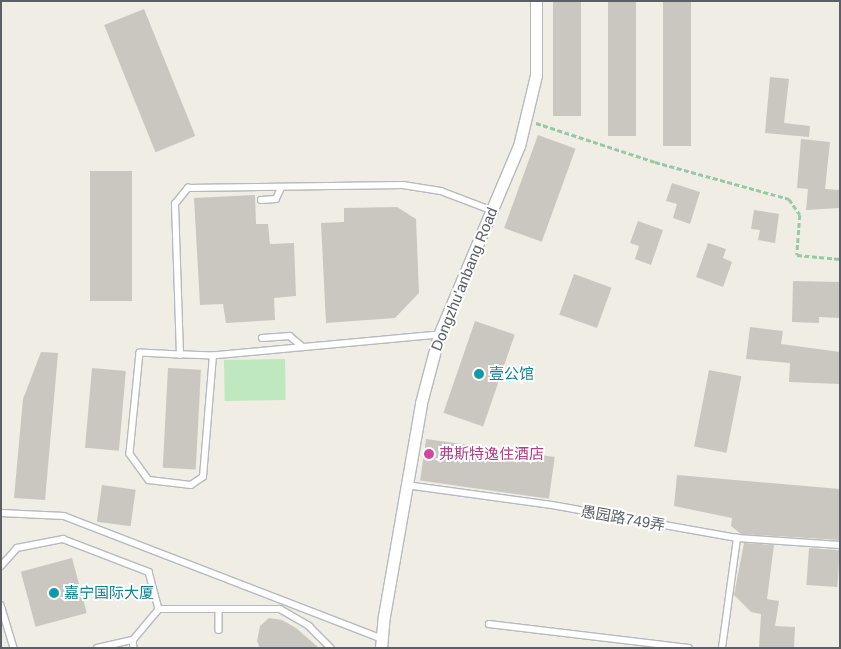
<!DOCTYPE html>
<html>
<head>
<meta charset="utf-8">
<style>
	body { margin:0 }
	#map { position:relative; width:841px; height:649px; overflow:hidden; background:#efede4; font-family:Helvetica,"Noto Sans SC",sans-serif }
	div>[style] { position:absolute }
	[style*='--x'] { left:calc(var(--x)*1px); top:calc(var(--y)*1px); width:calc(var(--w)*1px); rotate:calc(var(--a)*1deg) }
	.green>* { inset:0; background:#bfe8bf; transform-origin:0 0 }
	.building>* { inset:0; background:#cac7c1; transform-origin:0 0 }
	.path>* { height:2.5px; margin-top:-1.25px; transform-origin:0; background:repeating-linear-gradient(90deg,#98c9a6 0 5px,transparent 0 7.5px) }
	.roads { filter:drop-shadow(1px 0 #b6babe) drop-shadow(-1px 0 #b6babe) drop-shadow(0 1px #b6babe) drop-shadow(0 -1px #b6babe) }
	.lane>* { height:5.5px; margin:-2.75px; padding:0 2.75px; transform-origin:2.75px; border-radius:2.75px; background:#fff }
	.street>* { height:11px; margin:-5.5px; padding:0 5.5px; transform-origin:5.5px; border-radius:5.5px; background:#fff }
	.dots>* { width:14px; height:14px; translate:-50% -50%; box-sizing:border-box; border:2px solid #fff; border-radius:50% }
	span { translate:-50% -50%; white-space:nowrap; text-align:center; line-height:1.15; -webkit-text-stroke:4px #fff; paint-order:stroke }
	.street-label { font-size:15px; color:#5c6065 }
	.culture-label { font-size:15px; color:#0d838f }
	.left { translate:0 -50%; text-align:left }
	.hotel-label { font-size:15px; color:#b23c85 }
	.frame { position:absolute; inset:0; border:2px solid #5c6065; pointer-events:none }
</style>
</head>
<body>
<div id="map">
	<div class="green">
		<div style="left:285px;top:359px;width:41px;height:61px;rotate:89deg"></div>
	</div>
	<div class="building">
		<div style="left:553px;top:1px;width:28px;height:115px"></div>
		<div style="left:608px;top:1px;width:28px;height:135px"></div>
		<div style="left:663px;top:1px;width:28px;height:145px"></div>
		<div style="left:144px;top:9px;width:137px;height:43px;rotate:68deg"></div>
		<div style="clip-path:polygon(770px 77px,789px 79px,784px 123px,810px 126px,809px 137px,765px 133px)"></div>
		<div style="left:538px;top:135px;width:40px;height:99px;rotate:20deg"></div>
		<div style="clip-path:polygon(801px 139px,830px 142px,825px 189px,840px 190px,840px 208px,806px 210px,808px 189px,797px 188px)"></div>
		<div style="left:90px;top:171px;width:42px;height:130px"></div>
		<div style="clip-path:polygon(672px 183px,700px 192px,690px 224px,673px 218px,677px 204px,666px 201px)"></div>
		<div style="clip-path:polygon(255px 195px,256px 224px,268px 224px,270px 244px,294px 243px,296px 296px,274px 298px,275px 320px,226px 323px,223px 304px,200px 305px,194px 198px)"></div>
		<div style="clip-path:polygon(397px 207px,416px 219px,419px 293px,395px 318px,326px 323px,321px 223px,344px 222px,344px 208px)"></div>
		<div style="clip-path:polygon(754px 210px,779px 214px,775px 243px,758px 240px,760px 230px,751px 229px)"></div>
		<div style="clip-path:polygon(638px 221px,663px 230px,651px 265px,635px 259px,639px 246px,630px 243px)"></div>
		<div style="clip-path:polygon(708px 243px,726px 249px,723px 258px,732px 262px,723px 287px,696px 277px)"></div>
		<div style="left:574px;top:274px;width:40px;height:43px;rotate:20deg"></div>
		<div style="clip-path:polygon(793px 281px,840px 282px,840px 318px,819px 317px,819px 323px,792px 322px)"></div>
		<div style="left:475px;top:321px;width:42px;height:97px;rotate:19deg"></div>
		<div style="clip-path:polygon(750px 327px,783px 331px,781px 344px,840px 352px,840px 384px,789px 382px,790px 363px,746px 359px)"></div>
		<div style="clip-path:polygon(41px 352px,58px 353px,45px 500px,14px 498px,23px 399px)"></div>
		<div style="left:92px;top:368px;width:34px;height:80px;rotate:5deg"></div>
		<div style="left:168px;top:368px;width:33px;height:100px;rotate:3deg"></div>
		<div style="left:709px;top:370px;width:33px;height:78px;rotate:11deg"></div>
		<div style="left:426px;top:439px;width:130px;height:42px;rotate:8deg"></div>
		<div style="clip-path:polygon(677px 475px,840px 489px,840px 540px,741px 534px,731px 526px,732px 518px,674px 506px)"></div>
		<div style="left:102px;top:485px;width:34px;height:37px;rotate:8deg"></div>
		<div style="clip-path:polygon(744px 543px,774px 545px,767px 599px,779px 601px,775px 626px,795px 627px,794px 648px,759px 648px,761px 614px,751px 612px,734px 595px)"></div>
		<div style="left:809px;top:548px;width:31px;height:37px;rotate:4deg"></div>
		<div style="left:72px;top:558px;width:57px;height:53px;rotate:75deg"></div>
		<div style="clip-path:polygon(269px 618px,282px 620px,296px 628px,319px 648px,260px 648px,257px 641px,260px 626px)"></div>
	</div>
	<div class="path">
		<div style="--x:536;--y:123;--w:125;--a:18.1"></div>
		<div style="--x:655;--y:162;--w:139;--a:15.4"></div>
		<div style="--x:789;--y:199;--w:19;--a:55"></div>
		<div style="--x:800;--y:215;--w:40;--a:94.3"></div>
		<div style="--x:797;--y:255;--w:43;--a:5.3"></div>
	</div>
	<div class="roads">
		<div class="lane">
			<div style="--x:261;--y:200;--w:15;--a:-4"></div>
			<div style="--x:276;--y:199;--w:12;--a:-66"></div>
			<div style="--x:439;--y:335;--w:227;--a:174.7"></div>
			<div style="--x:213;--y:356;--w:33;--a:-178"></div>
			<div style="--x:180;--y:355;--w:151;--a:-91.9"></div>
			<div style="--x:175;--y:204;--w:21;--a:-51"></div>
			<div style="--x:188;--y:188;--w:215;--a:-0.8"></div>
			<div style="--x:403;--y:185;--w:38;--a:9"></div>
			<div style="--x:441;--y:191;--w:53;--a:20.8"></div>
			<div style="--x:262;--y:338;--w:28;--a:-4"></div>
			<div style="--x:290;--y:336;--w:17;--a:40"></div>
			<div style="--x:180;--y:355;--w:40;--a:-177.1"></div>
			<div style="--x:140;--y:353;--w:101;--a:95.7"></div>
			<div style="--x:130;--y:454;--w:32;--a:54"></div>
			<div style="--x:149;--y:480;--w:42;--a:6.8"></div>
			<div style="--x:191;--y:485;--w:14;--a:-34"></div>
			<div style="--x:203;--y:477;--w:121;--a:-85.3"></div>
			<div style="--x:406;--y:485;--w:147;--a:7.8"></div>
			<div style="--x:552;--y:505;--w:188;--a:10.1"></div>
			<div style="--x:737;--y:538;--w:103;--a:3.9"></div>
			<div style="--x:1;--y:513;--w:63;--a:2.7"></div>
			<div style="--x:64;--y:516;--w:341;--a:21.1"></div>
			<div style="--x:1;--y:566;--w:24;--a:-48"></div>
			<div style="--x:17;--y:548;--w:47;--a:-11.1"></div>
			<div style="--x:63;--y:539;--w:92;--a:21"></div>
			<div style="--x:149;--y:572;--w:38;--a:75"></div>
			<div style="--x:1;--y:605;--w:45;--a:73.2"></div>
			<div style="--x:219;--y:609;--w:21;--a:90"></div>
			<div style="--x:489;--y:624;--w:201;--a:6.8"></div>
			<div style="--x:133;--y:640;--w:8;--a:83"></div>
			<div style="--x:97;--y:648;--w:37;--a:-13"></div>
			<div style="--x:133;--y:640;--w:40;--a:-50"></div>
			<div style="--x:159;--y:609;--w:121;--a:0"></div>
			<div style="--x:280;--y:609;--w:34;--a:30"></div>
			<div style="--x:309;--y:626;--w:31;--a:45"></div>
			<div style="--x:722;--y:648;--w:111;--a:-82.2"></div>
		</div>
		<div class="street">
			<div style="--x:381;--y:648;--w:32;--a:-85"></div>
			<div style="--x:384;--y:616;--w:216;--a:-80.1"></div>
			<div style="--x:421;--y:403;--w:70;--a:-75.2"></div>
			<div style="--x:439;--y:335;--w:205;--a:-67.1"></div>
			<div style="--x:519;--y:146;--w:73;--a:-76.5"></div>
			<div style="--x:536;--y:75;--w:74;--a:-90"></div>
		</div>
	</div>
	<div class="dots">
		<div style="left:479px;top:374px;background:#0f9aa8"></div>
		<div style="left:429px;top:454px;background:#d1479c"></div>
		<div style="left:54px;top:593px;background:#0f9aa8"></div>
	</div>
	<div class="street-label">
		<span style="left:464px;top:279px;rotate:-68deg">Dongzhu'anbang Road</span>
		<span style="left:623px;top:518px;rotate:10deg">愚园路749弄</span>
	</div>
	<div class="culture-label">
		<span class="left" style="left:489px;top:374px">壹公馆</span>
		<span class="left" style="left:64px;top:593px">嘉宁国际大厦</span>
	</div>
	<div class="hotel-label">
		<span class="left" style="left:439px;top:454px">弗斯特逸住酒店</span>
	</div>
	<div class="frame"></div>
</div>
</body>
</html>
